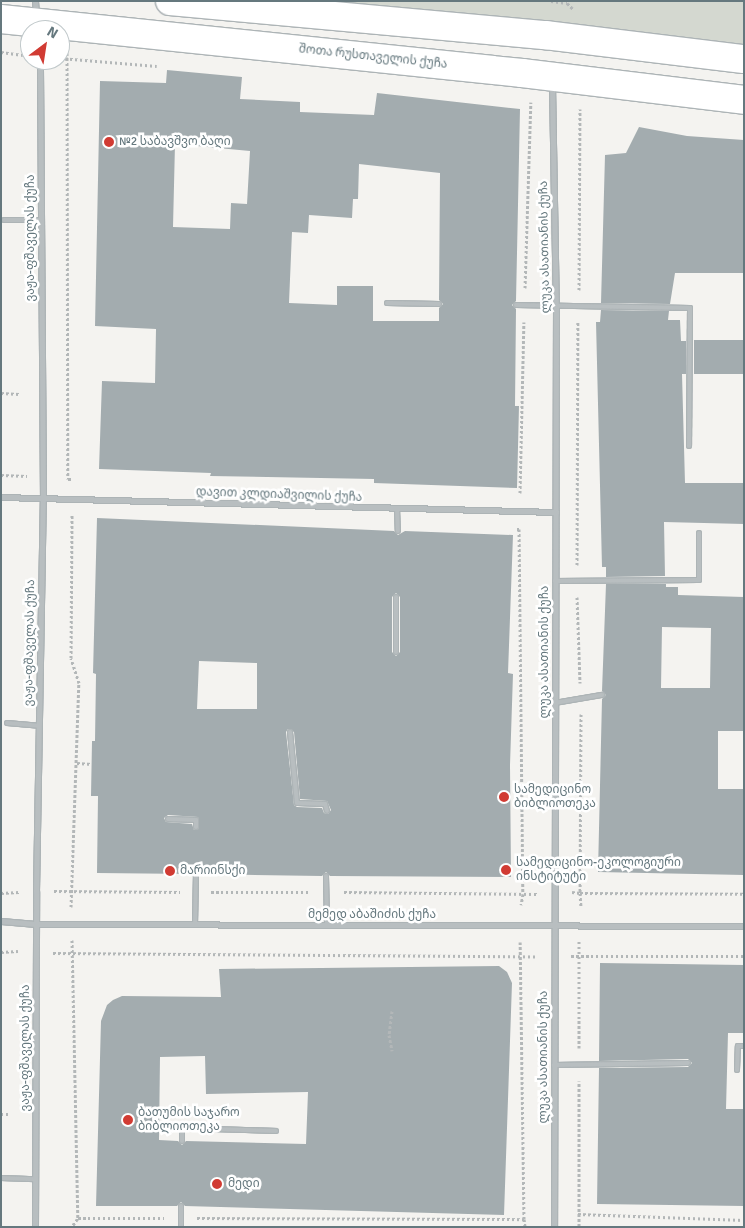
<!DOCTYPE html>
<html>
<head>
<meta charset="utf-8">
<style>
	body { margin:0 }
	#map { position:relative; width:745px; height:1228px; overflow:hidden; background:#f4f3f0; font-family:Signika,"Noto Sans Georgian",sans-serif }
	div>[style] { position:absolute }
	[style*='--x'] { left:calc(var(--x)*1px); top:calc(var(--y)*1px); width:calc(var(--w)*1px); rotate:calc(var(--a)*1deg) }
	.green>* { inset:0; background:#d4d8d0 }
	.building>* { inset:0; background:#a3acaf; transform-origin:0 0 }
	.path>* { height:3px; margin-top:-1.5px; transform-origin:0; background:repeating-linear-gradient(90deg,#b3b7b8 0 2.5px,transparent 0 5px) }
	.roads { filter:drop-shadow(1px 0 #adb4b6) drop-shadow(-1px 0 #adb4b6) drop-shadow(0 1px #adb4b6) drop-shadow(0 -1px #adb4b6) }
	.lane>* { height:4px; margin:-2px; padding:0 2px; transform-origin:2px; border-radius:2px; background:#b8bec0 }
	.street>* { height:5px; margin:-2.5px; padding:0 2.5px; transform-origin:2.5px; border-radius:2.5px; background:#b8bec0 }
	.secondary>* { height:28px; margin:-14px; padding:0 14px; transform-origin:14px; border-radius:14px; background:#fff }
	.dots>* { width:14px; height:14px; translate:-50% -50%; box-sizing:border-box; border:2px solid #fff; border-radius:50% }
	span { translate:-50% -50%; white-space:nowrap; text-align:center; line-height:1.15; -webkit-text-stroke:5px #fff; paint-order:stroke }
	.street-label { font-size:12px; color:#65787e }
	.poi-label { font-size:12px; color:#65787e }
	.left { translate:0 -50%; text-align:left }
	.frame { position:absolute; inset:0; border:2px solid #65787e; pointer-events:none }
	.north { position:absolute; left:20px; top:20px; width:50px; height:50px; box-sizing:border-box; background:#fff; border:1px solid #c1c9cb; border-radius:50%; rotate:31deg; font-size:14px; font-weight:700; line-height:20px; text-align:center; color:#65787e }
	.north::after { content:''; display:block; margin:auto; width:18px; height:22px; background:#d13b33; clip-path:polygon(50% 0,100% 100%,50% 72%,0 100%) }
</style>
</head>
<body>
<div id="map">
	<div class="green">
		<div style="clip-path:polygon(275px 1px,744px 1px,744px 49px)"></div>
	</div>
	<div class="building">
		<div style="clip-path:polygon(evenodd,167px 70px,242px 77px,240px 99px,300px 102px,300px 112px,374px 115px,377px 93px,520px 109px,516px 301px,512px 305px,516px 309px,515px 406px,519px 406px,517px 488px,374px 483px,374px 479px,210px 476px,211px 473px,99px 469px,102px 381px,155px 383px,156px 329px,95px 326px,100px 81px,166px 83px,167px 70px,175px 144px,250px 151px,247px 204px,231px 203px,230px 229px,173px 227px,175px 144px,167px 70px,359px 164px,440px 173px,439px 300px,443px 304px,439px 308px,439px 321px,373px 321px,373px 286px,337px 286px,337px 305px,289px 303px,292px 232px,308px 233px,309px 215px,352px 218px,353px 199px,358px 199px,359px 164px)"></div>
		<div style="clip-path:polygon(639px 127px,687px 136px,744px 140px,744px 273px,675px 273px,670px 304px,601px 303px,605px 155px,626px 153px)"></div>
		<div style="clip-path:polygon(601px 310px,669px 311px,668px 320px,680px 320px,681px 341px,686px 341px,686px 374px,682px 374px,685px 483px,744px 483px,744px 524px,664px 522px,665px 576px,606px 577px,606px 567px,602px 567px,596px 322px,600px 322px)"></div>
		<div style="left:744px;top:340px;width:34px;height:50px;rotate:90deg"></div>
		<div style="clip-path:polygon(evenodd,97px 518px,394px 531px,398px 535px,405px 531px,513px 535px,508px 673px,513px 674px,510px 765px,511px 877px,330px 876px,326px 872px,322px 876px,200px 874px,196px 870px,192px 874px,97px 873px,98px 796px,91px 796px,92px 741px,95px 741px,96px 674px,93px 673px,97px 518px,396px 593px,400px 597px,400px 652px,396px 656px,392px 652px,392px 597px,396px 593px,97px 518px,199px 661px,257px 663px,257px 709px,197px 709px,199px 661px,97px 518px,288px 729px,294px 732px,300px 799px,327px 801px,331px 810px,328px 814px,324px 813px,322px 808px,297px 807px,294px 805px,286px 732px,288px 729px,97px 518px,168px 815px,198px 817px,199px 828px,194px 830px,192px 824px,166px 822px,164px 818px,168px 815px)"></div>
		<div style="clip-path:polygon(evenodd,606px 584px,666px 584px,666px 587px,678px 587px,678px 595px,744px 597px,744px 731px,718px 731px,718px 789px,744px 789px,744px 875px,598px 872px,602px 699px,606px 695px,602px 691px,606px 584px,662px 627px,711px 628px,710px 688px,661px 688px,662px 627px)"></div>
		<div style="clip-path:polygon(600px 963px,744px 965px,744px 1033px,728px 1033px,726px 1109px,744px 1109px,744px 1206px,597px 1204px,599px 1068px,688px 1067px,692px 1063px,688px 1059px,599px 1061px)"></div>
		<div style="clip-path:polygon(evenodd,499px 966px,507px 972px,512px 983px,504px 1215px,185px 1206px,181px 1202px,177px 1206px,96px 1206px,101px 1021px,107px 1005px,113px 1000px,122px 996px,221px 997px,219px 969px,499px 966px,205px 1056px,206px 1094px,308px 1092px,306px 1144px,186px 1141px,182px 1145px,178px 1141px,159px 1140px,160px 1057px,205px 1056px)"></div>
	</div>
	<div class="path">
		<div style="--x:551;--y:1;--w:16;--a:7"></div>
		<div style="--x:567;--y:3;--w:8;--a:45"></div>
		<div style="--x:1;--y:52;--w:22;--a:8"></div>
		<div style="--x:67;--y:53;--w:426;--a:89.9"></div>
		<div style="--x:68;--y:479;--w:3;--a:0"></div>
		<div style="--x:60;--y:58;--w:97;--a:4.7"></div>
		<div style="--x:525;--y:288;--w:186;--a:-88.2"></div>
		<div style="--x:579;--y:290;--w:181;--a:-89.7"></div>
		<div style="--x:1;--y:393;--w:18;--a:3"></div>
		<div style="--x:1;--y:475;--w:26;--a:2"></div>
		<div style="--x:520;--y:493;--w:171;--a:-88.7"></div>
		<div style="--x:517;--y:529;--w:2;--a:0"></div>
		<div style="--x:519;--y:529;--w:365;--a:89.4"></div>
		<div style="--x:523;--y:894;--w:11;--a:100"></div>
		<div style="--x:577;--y:565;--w:243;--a:-89.8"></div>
		<div style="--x:577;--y:597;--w:86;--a:88"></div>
		<div style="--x:581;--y:714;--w:179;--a:90.3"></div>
		<div style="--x:580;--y:893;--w:164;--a:0.3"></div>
		<div style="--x:77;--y:763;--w:15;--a:4"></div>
		<div style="--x:54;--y:891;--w:126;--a:0.5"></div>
		<div style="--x:211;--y:892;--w:99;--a:0"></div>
		<div style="--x:344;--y:892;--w:193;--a:0.6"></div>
		<div style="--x:572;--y:892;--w:8;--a:7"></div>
		<div style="--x:580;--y:893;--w:13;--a:86"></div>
		<div style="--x:1;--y:893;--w:18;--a:-3"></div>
		<div style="--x:71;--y:907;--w:224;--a:-88"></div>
		<div style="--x:79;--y:683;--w:26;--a:-108"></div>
		<div style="--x:71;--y:658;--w:143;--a:-89.6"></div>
		<div style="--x:72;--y:940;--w:278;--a:88.8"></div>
		<div style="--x:78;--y:1218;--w:86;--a:0"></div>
		<div style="--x:579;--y:941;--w:107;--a:90"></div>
		<div style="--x:1;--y:952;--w:17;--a:-3"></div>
		<div style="--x:53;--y:953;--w:484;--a:0.4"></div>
		<div style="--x:571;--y:956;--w:173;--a:0"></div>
		<div style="--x:392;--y:1011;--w:24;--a:97"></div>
		<div style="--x:389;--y:1035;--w:16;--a:79"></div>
		<div style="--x:1;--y:1114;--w:7;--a:0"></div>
		<div style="--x:578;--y:1214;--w:166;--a:2.1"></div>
		<div style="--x:197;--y:1218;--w:327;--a:0.2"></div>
		<div style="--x:524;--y:1219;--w:277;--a:-90.8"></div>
		<div style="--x:524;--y:1219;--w:7;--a:82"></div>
		<div style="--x:73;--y:1225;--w:9;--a:-54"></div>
		<div style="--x:579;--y:1226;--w:145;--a:-90"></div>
	</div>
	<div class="roads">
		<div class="lane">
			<div style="--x:4;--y:220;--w:37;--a:0"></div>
			<div style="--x:387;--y:303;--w:52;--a:1.1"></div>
			<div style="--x:516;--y:305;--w:174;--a:1"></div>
			<div style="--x:690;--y:308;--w:138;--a:90.4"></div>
			<div style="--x:397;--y:508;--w:23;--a:88"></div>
			<div style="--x:555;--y:581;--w:144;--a:-0.4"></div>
			<div style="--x:699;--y:580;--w:47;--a:-90"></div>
			<div style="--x:396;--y:652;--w:55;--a:-90"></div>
			<div style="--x:555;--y:703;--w:48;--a:-9.7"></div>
			<div style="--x:7;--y:723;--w:32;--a:5"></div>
			<div style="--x:290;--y:732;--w:71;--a:84.4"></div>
			<div style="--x:297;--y:803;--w:28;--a:2"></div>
			<div style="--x:325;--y:804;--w:7;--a:74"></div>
			<div style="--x:168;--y:819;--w:28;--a:2"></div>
			<div style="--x:196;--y:820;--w:7;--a:90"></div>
			<div style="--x:326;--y:876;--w:49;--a:88.8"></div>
			<div style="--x:195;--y:925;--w:51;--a:-88.9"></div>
			<div style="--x:554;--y:1065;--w:134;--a:-0.9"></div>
			<div style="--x:737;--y:1070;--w:24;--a:-88"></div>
			<div style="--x:738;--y:1046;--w:6;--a:0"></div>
			<div style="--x:182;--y:1141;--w:13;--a:-90"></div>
			<div style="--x:182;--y:1128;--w:94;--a:1.8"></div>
			<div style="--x:1;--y:1178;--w:35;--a:2"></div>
			<div style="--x:181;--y:1227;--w:21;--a:-90"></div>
		</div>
		<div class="street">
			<div style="--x:35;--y:1;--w:14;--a:86"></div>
			<div style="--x:552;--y:85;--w:220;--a:89"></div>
			<div style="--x:556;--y:305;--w:922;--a:90.12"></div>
			<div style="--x:1;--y:497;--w:555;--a:1.55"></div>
			<div style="--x:1;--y:921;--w:35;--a:5"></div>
			<div style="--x:36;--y:924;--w:708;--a:0.16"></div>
			<div style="--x:35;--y:1227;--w:336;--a:-89.8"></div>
			<div style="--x:36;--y:891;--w:392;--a:-89"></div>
			<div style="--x:43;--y:499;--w:439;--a:-90.4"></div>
		</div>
		<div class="secondary">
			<div style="--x:170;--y:1;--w:377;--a:5.2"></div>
			<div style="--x:545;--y:35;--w:200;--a:6.9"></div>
			<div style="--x:1;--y:19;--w:524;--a:5.92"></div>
			<div style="--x:522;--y:73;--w:224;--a:6.9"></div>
		</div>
	</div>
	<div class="dots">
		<div style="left:109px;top:142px;background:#d13b33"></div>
		<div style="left:504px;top:797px;background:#d13b33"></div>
		<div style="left:506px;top:870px;background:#d13b33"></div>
		<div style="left:170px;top:871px;background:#d13b33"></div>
		<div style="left:128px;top:1120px;background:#d13b33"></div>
		<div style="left:217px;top:1184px;background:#d13b33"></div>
	</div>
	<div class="street-label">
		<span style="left:373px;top:57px;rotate:6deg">შოთა რუსთაველის ქუჩა</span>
		<span style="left:31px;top:238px;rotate:-90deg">ვაჟა-ფშაველას ქუჩა</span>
		<span style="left:545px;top:247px;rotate:-91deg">ლუკა ასათიანის ქუჩა</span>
		<span style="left:279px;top:495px;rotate:2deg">დავით კლდიაშვილის ქუჩა</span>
		<span style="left:30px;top:643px;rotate:-89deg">ვაჟა-ფშაველას ქუჩა</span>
		<span style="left:545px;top:652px;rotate:-90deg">ლუკა ასათიანის ქუჩა</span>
		<span style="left:372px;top:915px">მემედ აბაშიძის ქუჩა</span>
		<span style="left:26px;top:1048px;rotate:-90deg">ვაჟა-ფშაველას ქუჩა</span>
		<span style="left:544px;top:1057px;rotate:-90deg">ლუკა ასათიანის ქუჩა</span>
	</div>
	<div class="poi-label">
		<span class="left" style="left:119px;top:142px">№2 საბავშვო ბაღი</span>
		<span class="left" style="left:514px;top:797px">სამედიცინო<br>ბიბლიოთეკა</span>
		<span class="left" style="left:516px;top:870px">სამედიცინო-ეკოლოგიური<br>ინსტიტუტი</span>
		<span class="left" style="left:180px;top:871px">მარიინსქი</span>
		<span class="left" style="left:138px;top:1120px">ბათუმის საჯარო<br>ბიბლიოთეკა</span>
		<span class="left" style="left:228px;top:1184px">მედი</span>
	</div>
	<div class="frame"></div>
	<div class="north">N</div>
</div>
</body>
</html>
